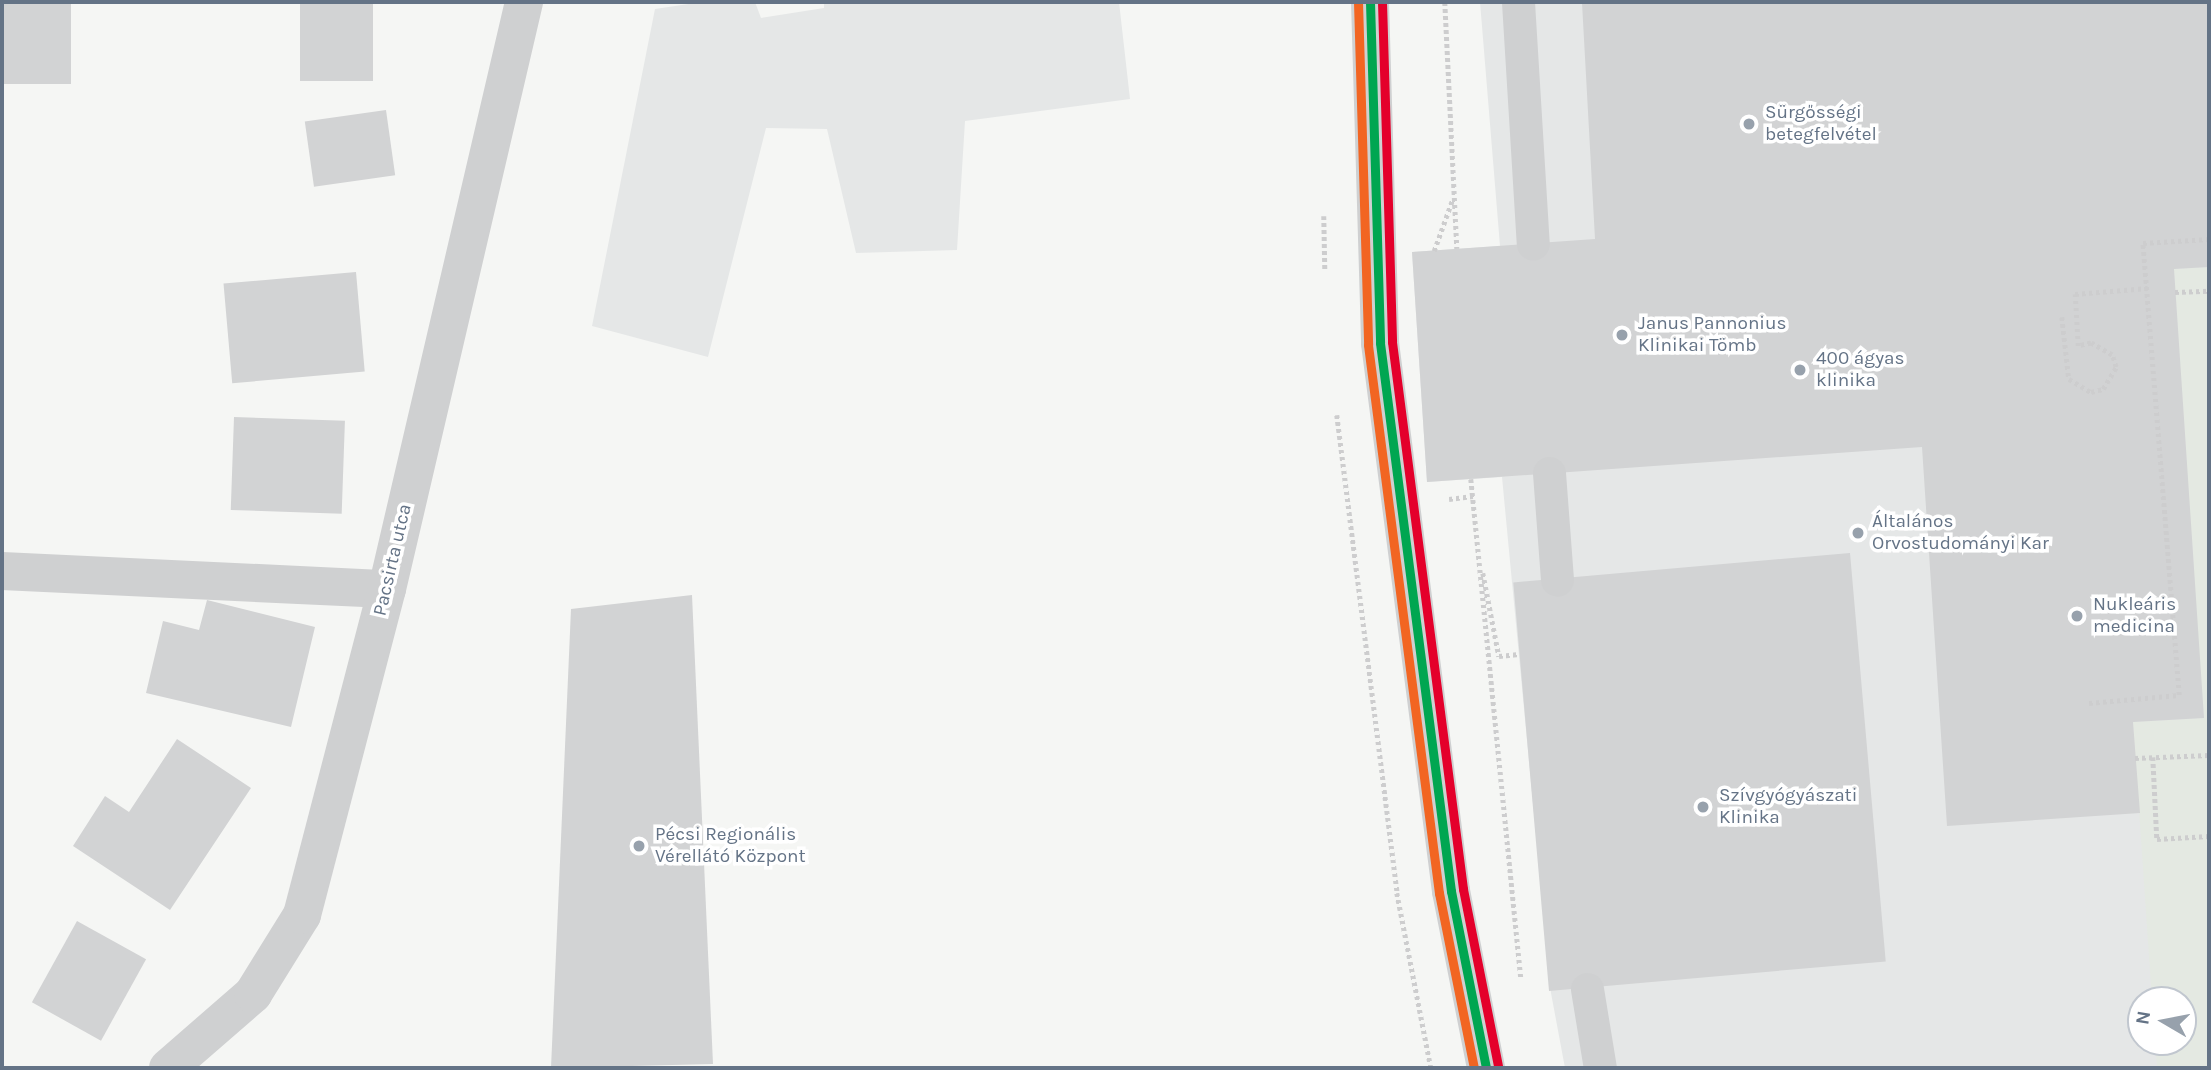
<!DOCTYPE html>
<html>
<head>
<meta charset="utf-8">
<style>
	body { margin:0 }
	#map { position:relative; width:2211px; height:1070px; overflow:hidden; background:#f5f6f4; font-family:Karla,sans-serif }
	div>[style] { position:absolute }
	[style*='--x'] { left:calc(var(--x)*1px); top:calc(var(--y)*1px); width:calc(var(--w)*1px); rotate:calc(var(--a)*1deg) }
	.built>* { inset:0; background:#e5e7e7 }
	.green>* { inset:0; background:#e4e9e2 }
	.building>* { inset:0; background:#d2d3d4; transform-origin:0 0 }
	.path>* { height:4.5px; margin-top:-2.25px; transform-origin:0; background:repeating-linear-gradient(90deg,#cdcdce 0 3.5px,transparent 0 7px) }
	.service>* { height:33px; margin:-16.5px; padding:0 16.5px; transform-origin:16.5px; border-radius:16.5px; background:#cfd0d1 }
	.minor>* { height:38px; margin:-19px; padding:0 19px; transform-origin:19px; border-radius:19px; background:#cfd0d1 }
	.tertiary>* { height:38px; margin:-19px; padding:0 19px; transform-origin:19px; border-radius:19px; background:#cfd0d1 }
	.bus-1>* { height:9px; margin:-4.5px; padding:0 4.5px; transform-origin:4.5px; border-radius:4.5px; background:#00a651 }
	.bus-2>* { height:9px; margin:-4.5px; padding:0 4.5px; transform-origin:4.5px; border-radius:4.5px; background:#f26522 }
	.bus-3>* { height:9px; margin:-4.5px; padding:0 4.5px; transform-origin:4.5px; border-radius:4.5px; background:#e4002b }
	.dots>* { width:19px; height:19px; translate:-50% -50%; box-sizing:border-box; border:4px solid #fff; border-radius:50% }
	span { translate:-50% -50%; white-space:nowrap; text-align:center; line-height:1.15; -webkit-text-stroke:7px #fff; paint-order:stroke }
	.poi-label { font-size:19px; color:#647386 }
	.left { translate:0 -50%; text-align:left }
	.street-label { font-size:19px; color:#647386 }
	.frame { position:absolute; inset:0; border:4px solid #647386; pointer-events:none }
	.north { position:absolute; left:2127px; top:986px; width:70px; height:70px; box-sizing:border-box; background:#fff; border:2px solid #c1c7cf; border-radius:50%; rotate:280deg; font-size:19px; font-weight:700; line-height:28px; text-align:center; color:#647386 }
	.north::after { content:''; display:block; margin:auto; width:24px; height:32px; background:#97a1ac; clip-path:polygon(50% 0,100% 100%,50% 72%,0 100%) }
</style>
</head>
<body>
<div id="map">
	<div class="built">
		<div style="clip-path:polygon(702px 2px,755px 2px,761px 18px,824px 8px,824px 2px,1119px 2px,1130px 99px,965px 121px,957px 250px,856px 253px,827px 129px,766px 128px,708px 357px,592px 326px,655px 9px)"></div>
		<div style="clip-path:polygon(evenodd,1480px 2px,2209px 2px,2209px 1068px,1565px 1068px,1551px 993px,1502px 477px,1427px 482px,1412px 252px,1500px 246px,1480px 2px,2141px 1000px,2183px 1000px,2183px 1042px,2141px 1042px,2141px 1000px)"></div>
	</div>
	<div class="green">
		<div style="clip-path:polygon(2209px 267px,2209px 1068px,2157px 1068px,2155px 1042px,2183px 1042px,2183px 1000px,2152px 1000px,2133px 722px,2203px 718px,2174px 269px)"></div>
	</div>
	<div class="building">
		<div style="left:2px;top:2px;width:69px;height:82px"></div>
		<div style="left:300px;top:2px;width:73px;height:79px"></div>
		<div style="clip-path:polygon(2209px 2px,2209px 267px,2174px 269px,2204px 718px,2133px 722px,2140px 813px,1947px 826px,1922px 447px,1427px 482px,1412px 252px,1595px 239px,1582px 3px)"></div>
		<div style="left:386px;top:110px;width:66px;height:82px;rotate:82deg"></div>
		<div style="left:356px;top:272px;width:100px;height:133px;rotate:85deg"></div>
		<div style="left:234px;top:417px;width:111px;height:93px;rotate:2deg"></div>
		<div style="left:1850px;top:553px;width:410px;height:338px;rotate:85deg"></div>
		<div style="clip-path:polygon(692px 595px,713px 1064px,551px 1068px,571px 609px)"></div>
		<div style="clip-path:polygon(207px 600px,315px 627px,291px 727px,146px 693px,163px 621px,199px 630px)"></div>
		<div style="clip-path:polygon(177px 739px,251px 788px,170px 910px,73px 846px,105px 796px,129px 812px)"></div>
		<div style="left:77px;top:921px;width:79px;height:93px;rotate:29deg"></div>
	</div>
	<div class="path">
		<div style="--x:1445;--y:2;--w:247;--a:87.2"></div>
		<div style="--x:1324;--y:216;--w:54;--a:88.9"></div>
		<div style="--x:1434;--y:251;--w:56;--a:-70.3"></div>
		<div style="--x:2175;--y:292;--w:34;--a:-2"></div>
		<div style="--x:2062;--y:317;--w:62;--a:83.6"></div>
		<div style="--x:2069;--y:379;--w:26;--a:31"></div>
		<div style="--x:2091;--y:392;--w:12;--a:-14"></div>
		<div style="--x:2103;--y:389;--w:26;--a:-59"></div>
		<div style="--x:2116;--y:367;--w:13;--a:-108"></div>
		<div style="--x:2112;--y:355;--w:24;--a:-150"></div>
		<div style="--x:2091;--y:343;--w:13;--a:167"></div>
		<div style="--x:2078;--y:346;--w:52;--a:-93.3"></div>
		<div style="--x:2075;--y:294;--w:73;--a:-4.7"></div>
		<div style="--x:1337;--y:415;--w:482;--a:82.8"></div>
		<div style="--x:1397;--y:893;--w:178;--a:79"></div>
		<div style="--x:1471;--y:479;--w:501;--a:84.28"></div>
		<div style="--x:1449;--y:499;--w:24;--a:-7"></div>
		<div style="--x:1483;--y:573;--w:85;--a:79.1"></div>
		<div style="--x:1499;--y:656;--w:20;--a:-6"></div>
		<div style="--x:2089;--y:703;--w:90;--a:-5.1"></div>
		<div style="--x:2179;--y:695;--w:453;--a:-94.6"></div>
		<div style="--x:2143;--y:243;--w:66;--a:-3.5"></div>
		<div style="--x:2153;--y:757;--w:82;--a:87.2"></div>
		<div style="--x:2157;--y:839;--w:52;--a:-3.3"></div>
		<div style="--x:2135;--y:758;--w:74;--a:-2.3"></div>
	</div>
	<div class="service">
		<div style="--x:1518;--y:2;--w:242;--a:86.5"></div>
		<div style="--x:1549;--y:473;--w:107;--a:85.7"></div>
		<div style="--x:1587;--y:989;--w:80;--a:80.7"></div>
	</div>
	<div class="minor">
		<div style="--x:2;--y:571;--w:385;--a:2.7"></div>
		<div style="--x:168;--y:1068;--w:113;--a:-41"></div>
		<div style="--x:253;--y:994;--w:93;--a:-58.2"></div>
		<div style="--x:302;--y:915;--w:337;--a:-75.4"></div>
		<div style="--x:387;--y:589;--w:603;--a:-76.86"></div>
	</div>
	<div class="tertiary">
		<div style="--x:1370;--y:2;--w:341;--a:88.3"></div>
		<div style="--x:1380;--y:343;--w:553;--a:82.62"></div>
		<div style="--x:1451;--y:891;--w:180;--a:78.8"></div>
	</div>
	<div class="bus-1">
		<div style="--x:1370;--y:2;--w:341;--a:88.3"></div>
		<div style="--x:1380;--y:343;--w:553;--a:82.62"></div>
		<div style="--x:1451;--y:891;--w:180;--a:78.8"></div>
	</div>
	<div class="bus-2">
		<div style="--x:1358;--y:2;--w:343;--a:88.3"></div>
		<div style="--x:1368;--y:345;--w:553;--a:82.62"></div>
		<div style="--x:1439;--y:893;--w:178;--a:78.7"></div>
	</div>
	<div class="bus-3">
		<div style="--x:1382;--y:2;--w:340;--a:88.3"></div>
		<div style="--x:1392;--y:342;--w:552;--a:82.6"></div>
		<div style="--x:1463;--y:889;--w:180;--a:78.8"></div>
	</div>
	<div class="dots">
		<div style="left:1749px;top:124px;background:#97a1ac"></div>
		<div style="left:1622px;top:335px;background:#97a1ac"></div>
		<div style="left:1800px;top:370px;background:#97a1ac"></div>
		<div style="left:1858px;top:533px;background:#97a1ac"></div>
		<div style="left:2077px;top:616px;background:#97a1ac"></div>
		<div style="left:1703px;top:807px;background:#97a1ac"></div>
		<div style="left:639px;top:846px;background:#97a1ac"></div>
	</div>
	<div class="poi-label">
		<span class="left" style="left:1765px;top:124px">Sürgősségi<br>betegfelvétel</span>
		<span class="left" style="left:1638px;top:335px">Janus Pannonius<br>Klinikai Tömb</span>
		<span class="left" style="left:1816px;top:370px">400 ágyas<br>klinika</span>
		<span class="left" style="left:1872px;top:533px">Általános<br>Orvostudományi Kar</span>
		<span class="left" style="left:2093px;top:616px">Nukleáris<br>medicina</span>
		<span class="left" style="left:1719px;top:807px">Szívgyógyászati<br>Klinika</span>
		<span class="left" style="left:655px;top:846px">Pécsi Regionális<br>Vérellátó Központ</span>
	</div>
	<div class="street-label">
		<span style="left:393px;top:560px;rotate:-77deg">Pacsirta utca</span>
	</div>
	<div class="frame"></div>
	<div class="north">N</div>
</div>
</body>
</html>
